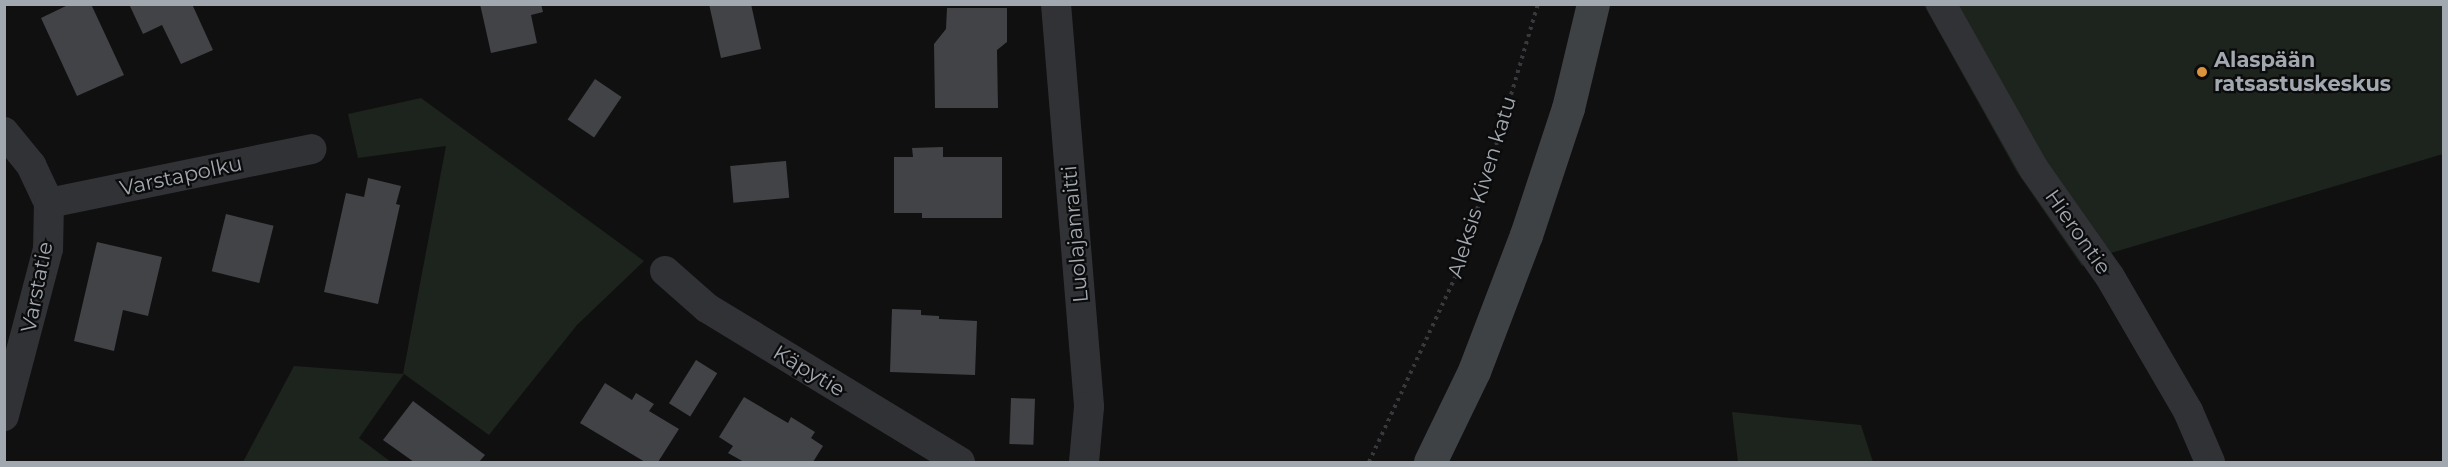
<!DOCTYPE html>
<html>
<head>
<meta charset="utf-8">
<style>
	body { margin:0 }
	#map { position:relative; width:2448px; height:467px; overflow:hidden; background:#101011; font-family:Montserrat,sans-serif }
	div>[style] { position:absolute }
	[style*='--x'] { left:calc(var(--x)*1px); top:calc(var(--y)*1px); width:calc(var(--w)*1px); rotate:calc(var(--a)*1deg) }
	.green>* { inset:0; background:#1d231d }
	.building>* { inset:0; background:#414346; transform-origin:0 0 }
	.path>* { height:4px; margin-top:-2px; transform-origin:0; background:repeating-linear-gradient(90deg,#37393c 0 3px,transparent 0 7.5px) }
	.street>* { height:30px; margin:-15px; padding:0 15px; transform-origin:15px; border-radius:15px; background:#313235 }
	.secondary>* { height:33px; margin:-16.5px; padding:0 16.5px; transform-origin:16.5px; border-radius:16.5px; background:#3f4245 }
	.dots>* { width:16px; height:16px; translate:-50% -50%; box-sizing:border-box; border:3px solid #0b0b0c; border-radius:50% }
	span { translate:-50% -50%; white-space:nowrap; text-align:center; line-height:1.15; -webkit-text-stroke:4.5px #0b0b0c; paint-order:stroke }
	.poi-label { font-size:21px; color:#a2a8b0; font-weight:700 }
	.left { translate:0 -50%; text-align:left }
	.street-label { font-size:21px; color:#a2a8b0 }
	.frame { position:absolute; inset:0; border:6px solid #a2a8b0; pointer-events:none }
</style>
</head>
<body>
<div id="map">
	<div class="green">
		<div style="clip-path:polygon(1924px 5px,2443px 5px,2443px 154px,2111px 253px,2082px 266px,2017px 172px)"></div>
		<div style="clip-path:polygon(421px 98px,644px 261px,577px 325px,489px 435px,404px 374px,359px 438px,391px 462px,243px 462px,294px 366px,403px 374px,446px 146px,358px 158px,348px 114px)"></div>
		<div style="clip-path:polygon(1732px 412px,1861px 425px,1873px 462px,1738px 462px)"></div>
	</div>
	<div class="building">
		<div style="clip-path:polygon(70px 4px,91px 4px,124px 75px,77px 96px,41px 18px)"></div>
		<div style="clip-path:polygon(129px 4px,192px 4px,213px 50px,181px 64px,162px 25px,143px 34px)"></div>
		<div style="clip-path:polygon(480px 4px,541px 4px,543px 12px,531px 15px,537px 43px,491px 53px)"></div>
		<div style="clip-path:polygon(709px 4px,751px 4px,761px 49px,721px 58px)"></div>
		<div style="clip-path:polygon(947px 8px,1007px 8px,1007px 42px,997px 50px,998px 108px,935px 108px,934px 44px,946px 29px)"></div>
		<div style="left:595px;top:79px;width:32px;height:49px;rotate:34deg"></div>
		<div style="clip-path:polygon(943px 147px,943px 157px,1002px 157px,1002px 218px,922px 218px,922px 213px,894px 213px,894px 157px,913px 157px,912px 148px)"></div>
		<div style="left:786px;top:161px;width:37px;height:56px;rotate:85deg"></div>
		<div style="clip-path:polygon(368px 178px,401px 186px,396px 204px,400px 205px,378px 304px,324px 292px,346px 193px,364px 197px)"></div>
		<div style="left:226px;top:214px;width:49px;height:59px;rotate:14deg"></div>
		<div style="clip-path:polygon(97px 242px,162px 257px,148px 316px,123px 310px,114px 351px,74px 341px)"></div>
		<div style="clip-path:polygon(892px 309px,921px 310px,921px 315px,939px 316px,939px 319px,977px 321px,975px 375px,890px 372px)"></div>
		<div style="left:696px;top:360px;width:25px;height:51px;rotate:32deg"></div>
		<div style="clip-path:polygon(605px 383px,632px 400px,636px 393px,654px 404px,649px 411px,679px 429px,658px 462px,645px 462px,580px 423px)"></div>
		<div style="clip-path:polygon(744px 397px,788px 423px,791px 417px,815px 432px,811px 438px,823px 446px,813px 462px,744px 462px,728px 453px,733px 446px,719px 437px)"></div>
		<div style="left:1011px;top:398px;width:24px;height:46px;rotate:2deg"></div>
		<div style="clip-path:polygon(413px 401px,485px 455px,479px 462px,414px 462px,383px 440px)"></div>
	</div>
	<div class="path">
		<div style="--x:1369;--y:462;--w:215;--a:-65"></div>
		<div style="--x:1460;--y:267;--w:274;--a:-73.5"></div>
	</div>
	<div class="street">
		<div style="--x:1056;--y:4;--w:404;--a:85.3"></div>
		<div style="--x:1089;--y:407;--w:55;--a:95.2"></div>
		<div style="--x:1941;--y:4;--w:189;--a:60.6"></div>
		<div style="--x:2034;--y:169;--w:132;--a:54.9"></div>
		<div style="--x:2110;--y:277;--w:155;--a:59.8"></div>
		<div style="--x:2188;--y:411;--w:56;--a:66.7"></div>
		<div style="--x:4;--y:132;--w:43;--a:50.7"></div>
		<div style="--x:31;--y:165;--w:42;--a:64.7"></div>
		<div style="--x:49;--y:203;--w:46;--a:91.2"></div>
		<div style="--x:48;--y:249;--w:173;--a:104.8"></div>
		<div style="--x:49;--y:203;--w:268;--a:-11.6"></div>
		<div style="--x:665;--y:271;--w:56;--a:41.4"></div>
		<div style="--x:707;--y:308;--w:296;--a:31.3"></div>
	</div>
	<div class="secondary">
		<div style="--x:1430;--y:462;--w:101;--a:-64.2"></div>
		<div style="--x:1474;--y:371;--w:146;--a:-69.1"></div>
		<div style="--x:1526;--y:235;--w:134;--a:-71.7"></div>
		<div style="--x:1568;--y:108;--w:107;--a:-76.5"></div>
	</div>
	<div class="dots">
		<div style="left:2202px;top:72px;background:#dc943c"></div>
	</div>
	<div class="poi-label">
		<span class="left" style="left:2214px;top:72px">Alaspään<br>ratsastuskeskus</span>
	</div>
	<div class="street-label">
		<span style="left:181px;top:176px;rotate:-12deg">Varstapolku</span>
		<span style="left:1482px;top:187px;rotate:-73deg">Aleksis Kiven katu</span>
		<span style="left:2078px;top:232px;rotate:55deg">Hierontie</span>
		<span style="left:1075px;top:234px;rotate:-95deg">Luolajanraitti</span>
		<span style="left:37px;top:287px;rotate:-79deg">Varstatie</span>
		<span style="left:809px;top:371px;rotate:31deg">Käpytie</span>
	</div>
	<div class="frame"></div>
</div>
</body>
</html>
